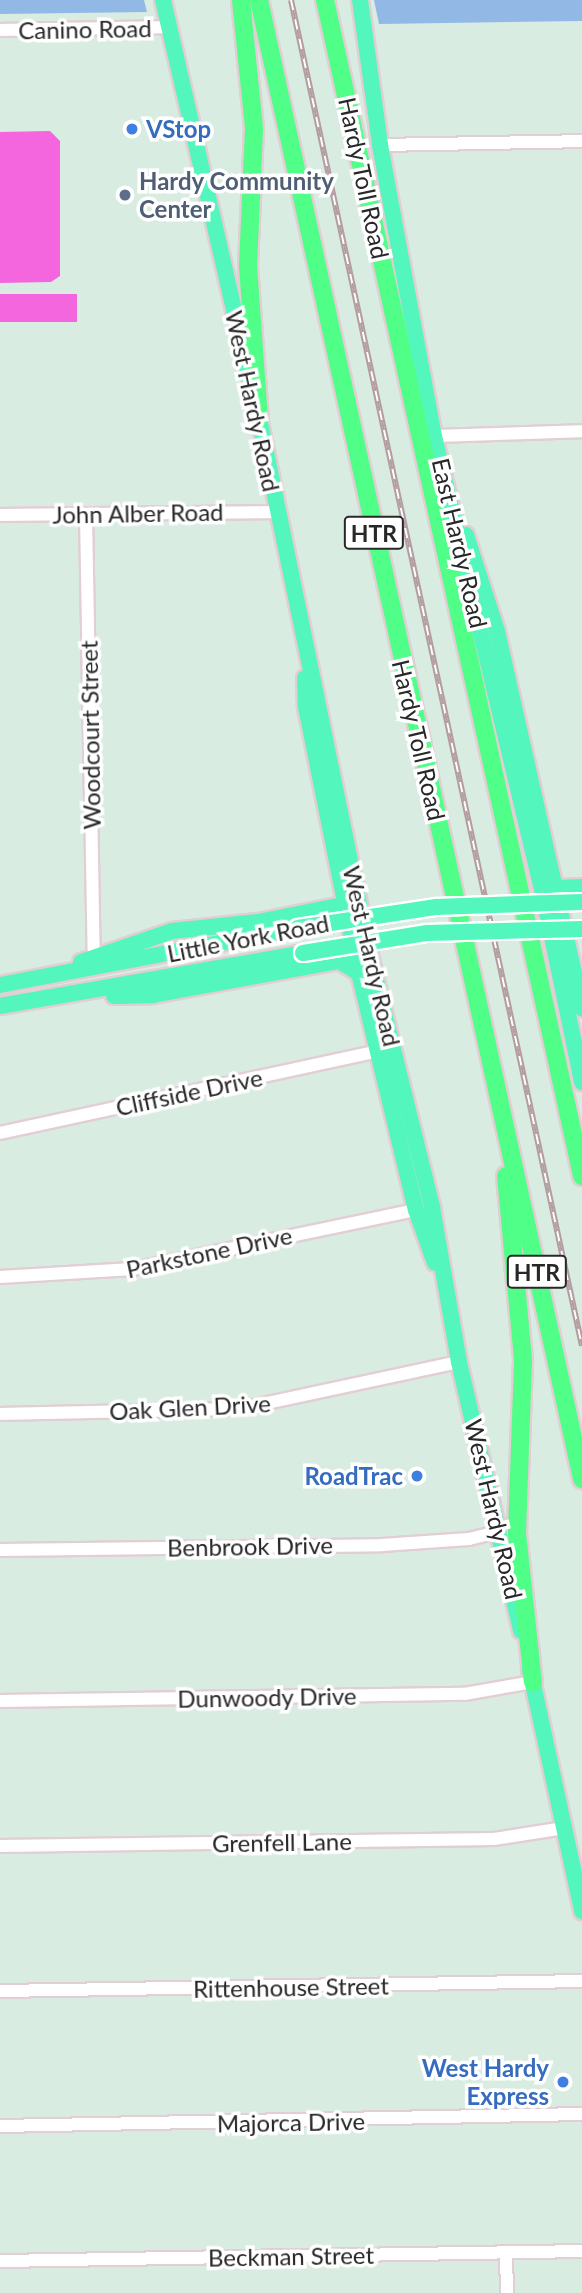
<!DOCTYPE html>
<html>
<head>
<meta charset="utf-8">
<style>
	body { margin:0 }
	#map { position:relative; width:582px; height:2293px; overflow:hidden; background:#d9ece1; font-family:Lato,sans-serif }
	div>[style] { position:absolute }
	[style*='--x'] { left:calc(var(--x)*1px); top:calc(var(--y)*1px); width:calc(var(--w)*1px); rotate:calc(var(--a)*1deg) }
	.green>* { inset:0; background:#92b8e5 }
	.water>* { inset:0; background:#f466de; transform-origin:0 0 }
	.roads { filter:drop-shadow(2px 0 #e2ced4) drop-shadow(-2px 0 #e2ced4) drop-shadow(0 2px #e2ced4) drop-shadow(0 -2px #e2ced4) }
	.minor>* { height:12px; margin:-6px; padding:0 6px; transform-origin:6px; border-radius:6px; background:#fff }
	.major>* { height:16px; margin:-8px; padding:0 8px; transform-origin:8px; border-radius:8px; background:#53f7bd }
	.highway>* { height:18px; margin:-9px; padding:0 9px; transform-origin:9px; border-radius:9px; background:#50ff88 }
	.rail>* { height:6px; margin-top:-3px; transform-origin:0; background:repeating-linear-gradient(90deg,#fff 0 10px,#b49ca2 0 20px); box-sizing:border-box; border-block:2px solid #b49ca2 }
	.bridges { filter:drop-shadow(2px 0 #fff) drop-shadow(-2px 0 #fff) drop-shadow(0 2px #fff) drop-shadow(0 -2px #fff) }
	.major-bridge>* { height:16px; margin:-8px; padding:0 8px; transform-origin:8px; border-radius:8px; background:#53f7bd }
	.dots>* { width:19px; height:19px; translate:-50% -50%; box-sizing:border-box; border:4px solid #fff; border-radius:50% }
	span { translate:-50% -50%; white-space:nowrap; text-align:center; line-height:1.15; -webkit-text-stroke:7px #fff; paint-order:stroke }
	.shield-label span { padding:2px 5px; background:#fff; border:2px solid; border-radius:5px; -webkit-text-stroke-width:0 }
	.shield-label { font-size:23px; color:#282828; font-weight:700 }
	.street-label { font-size:24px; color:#282828 }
	.shop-label { font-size:24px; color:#366cbe; font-weight:700 }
	.left { translate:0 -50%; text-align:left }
	.right { translate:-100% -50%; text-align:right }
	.service-label { font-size:24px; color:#4e5e75; font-weight:700 }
</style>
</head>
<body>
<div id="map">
	<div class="green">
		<div style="clip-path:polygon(0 0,144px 0,147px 12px,0 14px)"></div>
		<div style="clip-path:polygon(374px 0,582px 0,582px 21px,379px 24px)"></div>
	</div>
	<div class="water">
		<div style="clip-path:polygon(50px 131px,60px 141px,60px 276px,51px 282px,0 283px,0 132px)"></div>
		<div style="left:0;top:294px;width:77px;height:28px"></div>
	</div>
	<div class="roads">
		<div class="minor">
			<div style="--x:0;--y:30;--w:169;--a:-1"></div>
			<div style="--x:380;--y:145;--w:202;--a:-1.1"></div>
			<div style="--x:434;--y:436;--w:148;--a:-1.9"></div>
			<div style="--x:86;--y:514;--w:442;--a:89"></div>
			<div style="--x:0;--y:515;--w:277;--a:-0.6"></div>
			<div style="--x:0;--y:1133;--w:388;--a:-12.2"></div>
			<div style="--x:0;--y:1277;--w:133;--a:-3.4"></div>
			<div style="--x:133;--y:1269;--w:289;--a:-11.8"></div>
			<div style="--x:0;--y:1414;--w:239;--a:-1.2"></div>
			<div style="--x:239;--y:1409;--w:225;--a:-12.1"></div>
			<div style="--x:0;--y:1550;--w:382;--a:-0.7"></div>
			<div style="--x:382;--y:1545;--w:87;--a:-3.9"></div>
			<div style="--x:469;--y:1539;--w:30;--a:-14"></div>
			<div style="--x:0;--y:1701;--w:464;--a:-0.9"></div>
			<div style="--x:464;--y:1694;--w:70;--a:-9.9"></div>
			<div style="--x:0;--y:1846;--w:494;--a:-0.8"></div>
			<div style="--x:494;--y:1839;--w:71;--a:-8.9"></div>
			<div style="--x:0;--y:1991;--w:582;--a:-0.98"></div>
			<div style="--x:0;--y:2126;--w:582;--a:-1.18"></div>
			<div style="--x:506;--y:2253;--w:40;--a:88.6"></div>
			<div style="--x:0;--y:2261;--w:582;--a:-0.98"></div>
		</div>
		<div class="major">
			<div style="--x:163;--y:0;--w:393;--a:77.1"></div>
			<div style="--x:360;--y:0;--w:146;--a:82.1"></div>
			<div style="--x:380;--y:145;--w:296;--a:79.5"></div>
			<div style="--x:434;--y:436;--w:480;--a:76.6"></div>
			<div style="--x:545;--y:903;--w:183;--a:78.3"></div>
			<div style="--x:257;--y:408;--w:551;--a:78.38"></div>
			<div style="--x:368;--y:948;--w:267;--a:76.1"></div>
			<div style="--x:432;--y:1207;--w:157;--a:80.1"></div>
			<div style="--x:459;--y:1362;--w:276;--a:77"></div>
			<div style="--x:466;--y:535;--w:101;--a:72.1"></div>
			<div style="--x:497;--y:631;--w:387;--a:77.3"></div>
			<div style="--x:305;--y:678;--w:29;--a:88"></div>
			<div style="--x:306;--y:707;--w:271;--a:78.7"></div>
			<div style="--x:359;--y:973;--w:244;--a:76.5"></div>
			<div style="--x:416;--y:1210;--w:56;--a:70.3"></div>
			<div style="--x:556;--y:888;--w:26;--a:-2"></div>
			<div style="--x:81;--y:962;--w:96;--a:-18.8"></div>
			<div style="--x:172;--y:931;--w:86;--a:-6"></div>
			<div style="--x:258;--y:922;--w:91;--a:-11.4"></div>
			<div style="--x:0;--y:985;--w:303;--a:-10.8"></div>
			<div style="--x:114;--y:996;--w:39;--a:-1"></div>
			<div style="--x:153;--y:995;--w:189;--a:-10.4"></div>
			<div style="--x:339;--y:961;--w:23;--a:31"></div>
			<div style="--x:0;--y:1006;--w:308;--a:-9.9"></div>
			<div style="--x:530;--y:1670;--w:247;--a:77.8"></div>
		</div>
		<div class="highway">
			<div style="--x:241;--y:0;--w:130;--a:84.2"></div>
			<div style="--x:254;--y:129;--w:137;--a:92.5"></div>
			<div style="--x:248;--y:266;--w:153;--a:85.9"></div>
			<div style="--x:259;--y:0;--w:1514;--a:77.68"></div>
			<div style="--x:325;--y:0;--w:1204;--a:77.67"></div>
			<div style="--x:506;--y:1176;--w:186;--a:84.7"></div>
			<div style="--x:523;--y:1361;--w:172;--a:92"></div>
			<div style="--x:517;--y:1533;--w:150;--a:83.9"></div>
		</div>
	</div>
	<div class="rail">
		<div style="--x:291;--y:0;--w:1377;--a:77.8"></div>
	</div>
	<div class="bridges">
		<div class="major-bridge">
			<div style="--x:298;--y:928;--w:140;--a:-8.7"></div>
			<div style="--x:436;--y:907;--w:146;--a:-2"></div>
			<div style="--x:303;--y:953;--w:126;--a:-9.2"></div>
			<div style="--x:427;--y:933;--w:155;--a:-1.5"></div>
		</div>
	</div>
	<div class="dots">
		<div style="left:132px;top:129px;background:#3f7fe0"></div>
		<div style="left:125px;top:195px;background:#5c6f8a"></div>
		<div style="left:417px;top:1476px;background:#3f7fe0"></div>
		<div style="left:563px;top:2082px;background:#3f7fe0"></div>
	</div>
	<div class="shield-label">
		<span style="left:374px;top:533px">HTR</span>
		<span style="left:537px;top:1272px">HTR</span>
	</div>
	<div class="street-label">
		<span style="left:85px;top:29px;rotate:-1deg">Canino Road</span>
		<span style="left:364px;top:178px;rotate:78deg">Hardy Toll Road</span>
		<span style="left:253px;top:401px;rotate:78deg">West Hardy Road</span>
		<span style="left:138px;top:513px;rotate:-1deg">John Alber Road</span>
		<span style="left:460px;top:543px;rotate:77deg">East Hardy Road</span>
		<span style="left:90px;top:735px;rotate:-91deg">Woodcourt Street</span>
		<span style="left:419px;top:740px;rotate:77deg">Hardy Toll Road</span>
		<span style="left:248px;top:938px;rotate:-11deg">Little York Road</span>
		<span style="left:372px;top:956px;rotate:77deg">West Hardy Road</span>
		<span style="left:189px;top:1092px;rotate:-12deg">Cliffside Drive</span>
		<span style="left:209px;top:1252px;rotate:-12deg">Parkstone Drive</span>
		<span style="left:190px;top:1407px;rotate:-3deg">Oak Glen Drive</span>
		<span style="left:494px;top:1509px;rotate:77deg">West Hardy Road</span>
		<span style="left:250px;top:1546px;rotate:-1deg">Benbrook Drive</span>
		<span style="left:267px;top:1697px;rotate:-1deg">Dunwoody Drive</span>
		<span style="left:282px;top:1842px;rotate:-1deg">Grenfell Lane</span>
		<span style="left:291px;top:1987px;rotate:-1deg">Rittenhouse Street</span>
		<span style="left:291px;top:2122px;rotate:-1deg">Majorca Drive</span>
		<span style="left:291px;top:2256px;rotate:-1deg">Beckman Street</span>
	</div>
	<div class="shop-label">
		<span class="left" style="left:146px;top:129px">VStop</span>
		<span class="right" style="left:403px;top:1476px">RoadTrac</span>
		<span class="right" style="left:549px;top:2082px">West Hardy<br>Express</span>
	</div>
	<div class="service-label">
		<span class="left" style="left:139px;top:195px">Hardy Community<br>Center</span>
	</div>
</div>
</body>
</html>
